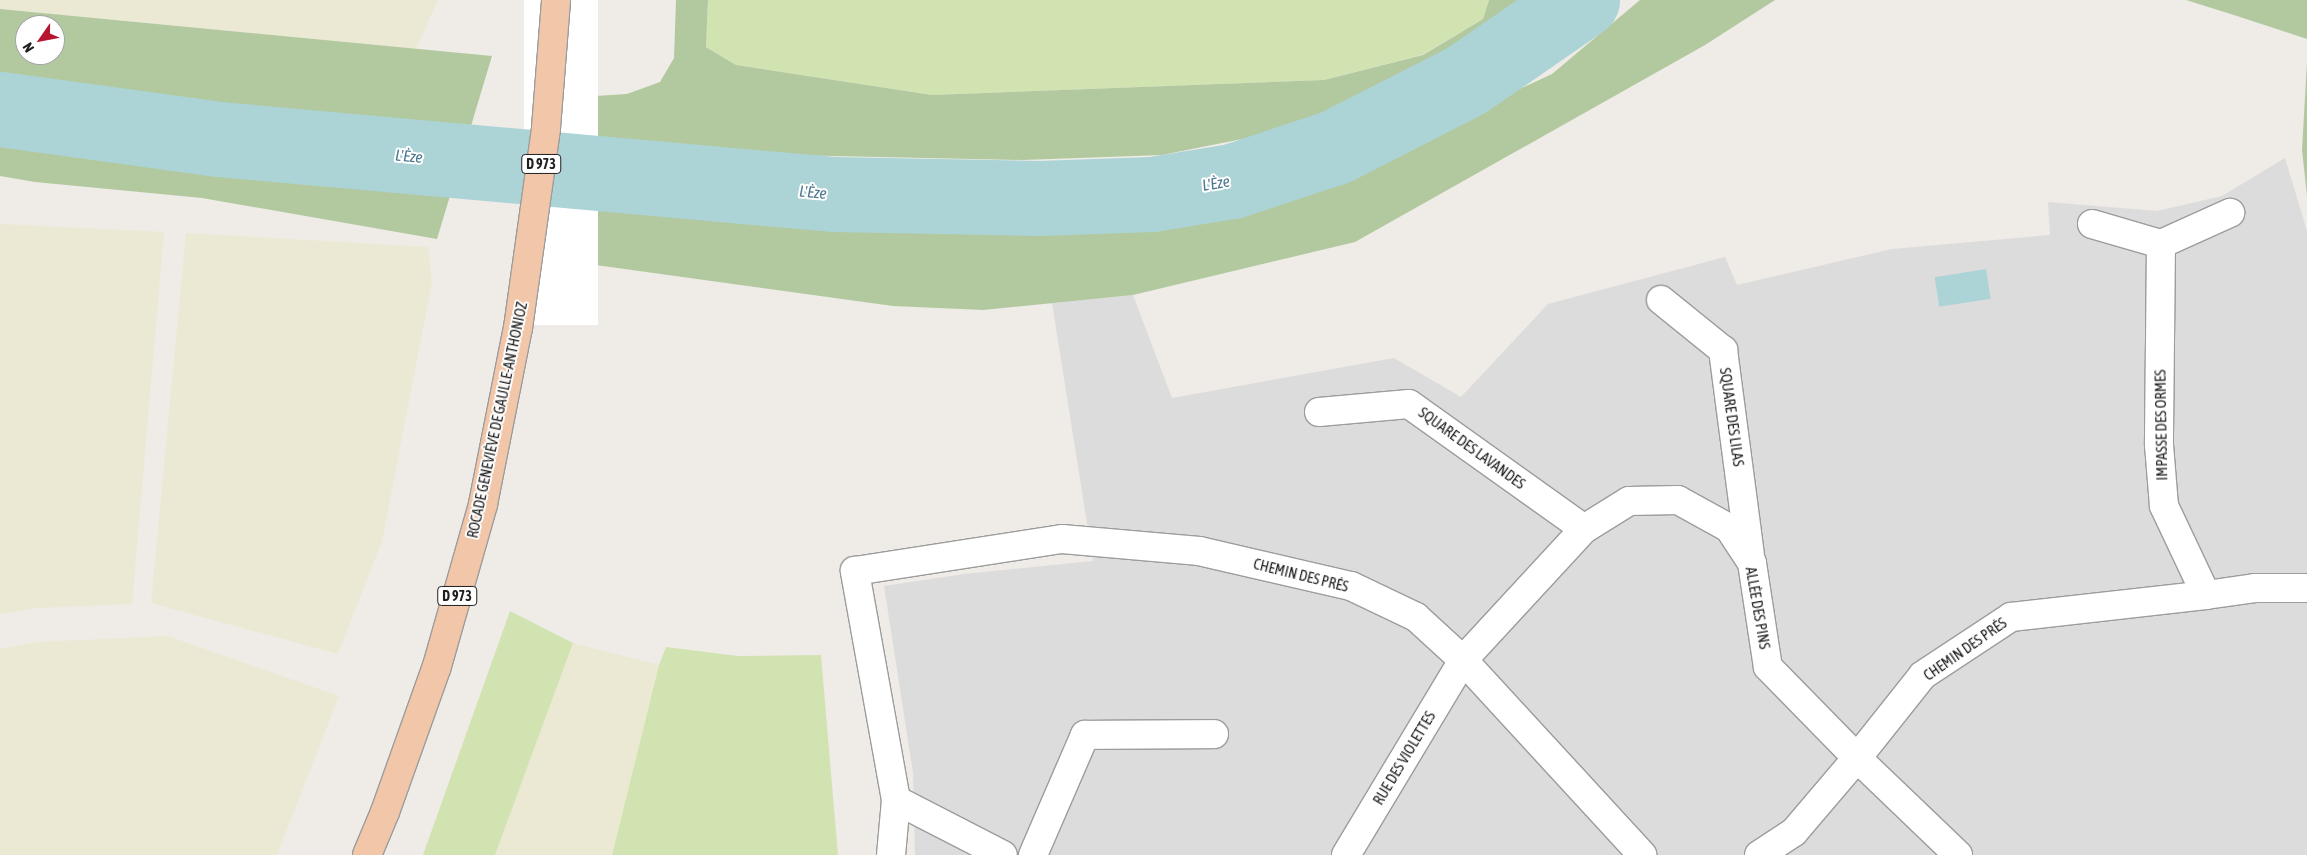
<!DOCTYPE html>
<html>
<head>
<meta charset="utf-8">
<style>
	body { margin:0 }
	#map { position:relative; width:2307px; height:855px; overflow:hidden; background:#efebe6; font-family:"Asap Condensed",sans-serif }
	div>[style] { position:absolute }
	[style*='--x'] { left:calc(var(--x)*1px); top:calc(var(--y)*1px); width:calc(var(--w)*1px); rotate:calc(var(--a)*1deg) }
	.residential>* { inset:0; background:#dddcdc }
	.farmland>* { inset:0; background:#ebe9d4 }
	.grass>* { inset:0; background:#d2e3b2 }
	.forest>* { inset:0; background:#b2c9a0 }
	.water>* { inset:0; background:#acd4d7; transform-origin:0 0 }
	.pier>* { inset:0; background:#fff; transform-origin:0 0 }
	.river>* { height:75px; margin:-37.5px; padding:0 37.5px; transform-origin:37.5px; border-radius:37.5px; background:#acd4d7 }
	.roads { filter:drop-shadow(1px 0 #9c9c9c) drop-shadow(-1px 0 #9c9c9c) drop-shadow(0 1px #9c9c9c) drop-shadow(0 -1px #9c9c9c) }
	.minor>* { height:28px; margin:-14px; padding:0 14px; transform-origin:14px; border-radius:14px; background:#fff }
	.major>* { height:28px; margin:-14px; padding:0 14px; transform-origin:14px; border-radius:14px; background:#f2c6a8 }
	span { translate:-50% -50%; white-space:nowrap; text-align:center; line-height:1.15; -webkit-text-stroke:4px #fff; paint-order:stroke }
	.shield-label span { padding:1px 4px; background:#fff; border:1px solid; border-radius:4px; -webkit-text-stroke-width:0 }
	.shield-label { font-size:14px; color:#1f1f1f; font-weight:700 }
	.street-label { font-size:15px; color:#1f1f1f }
	.water-label { font-size:16px; color:#4c778e; font-style:italic }
	.north { position:absolute; left:15px; top:15px; width:50px; height:50px; box-sizing:border-box; background:#fff; border:1px solid #a5a5a5; border-radius:50%; rotate:237deg; font-size:14px; font-weight:700; line-height:20px; text-align:center; color:#1f1f1f }
	.north::after { content:''; display:block; margin:auto; width:18px; height:22px; background:#b81630; clip-path:polygon(50% 0,100% 100%,50% 72%,0 100%) }
</style>
</head>
<body>
<div id="map">
	<div class="residential">
		<div style="clip-path:polygon(2285px 158px,2307px 231px,2307px 855px,915px 855px,913px 773px,884px 586px,964px 574px,1093px 561px,1052px 303px,1133px 295px,1172px 398px,1394px 358px,1461px 397px,1548px 304px,1725px 257px,1737px 285px,1892px 249px,2050px 235px,2048px 202px,2157px 211px,2222px 196px)"></div>
	</div>
	<div class="farmland">
		<div style="clip-path:polygon(0 0,438px 0,416px 49px,0 9px)"></div>
		<div style="clip-path:polygon(0 224px,164px 232px,132px 604px,37px 608px,0 614px)"></div>
		<div style="clip-path:polygon(186px 233px,428px 247px,432px 282px,382px 541px,338px 654px,151px 603px)"></div>
		<div style="clip-path:polygon(168px 636px,339px 696px,277px 855px,0 855px,0 649px,38px 642px)"></div>
		<div style="clip-path:polygon(573px 643px,659px 665px,612px 855px,495px 855px)"></div>
	</div>
	<div class="grass">
		<div style="clip-path:polygon(708px 0,1489px 0,1483px 19px,1422px 55px,1324px 80px,932px 95px,736px 65px,706px 47px)"></div>
		<div style="clip-path:polygon(510px 611px,573px 643px,495px 855px,423px 855px)"></div>
		<div style="clip-path:polygon(666px 647px,738px 656px,821px 655px,838px 855px,612px 855px,659px 665px)"></div>
	</div>
	<div class="forest">
		<div style="clip-path:polygon(676px 0,708px 0,706px 47px,736px 65px,932px 95px,1324px 80px,1423px 55px,1483px 19px,1489px 0,1541px 0,1502px 40px,1470px 64px,1412px 96px,1307px 126px,1162px 155px,1023px 160px,593px 151px,595px 96px,627px 94px,660px 82px,674px 58px)"></div>
		<div style="clip-path:polygon(1640px 0,1775px 0,1705px 45px,1355px 242px,1133px 295px,983px 310px,893px 306px,574px 262px,585px 193px,1042px 221px,1198px 212px,1366px 160px,1552px 74px)"></div>
		<div style="clip-path:polygon(2186px 0,2307px 0,2307px 39px,2237px 16px)"></div>
		<div style="clip-path:polygon(evenodd,0 9px,492px 56px,437px 239px,202px 198px,35px 182px,0 176px,0 9px,25px 25px,55px 25px,55px 55px,25px 55px,25px 25px)"></div>
		<div style="clip-path:polygon(2307px 62px,2307px 196px,2302px 150px)"></div>
	</div>
	<div class="water">
		<div style="left:1986px;top:269px;width:30px;height:52px;rotate:81deg"></div>
	</div>
	<div class="pier">
		<div style="left:524px;top:0;width:74px;height:325px"></div>
	</div>
	<div class="river">
		<div style="--x:0;--y:109;--w:221;--a:7.8"></div>
		<div style="--x:219;--y:139;--w:616;--a:5.12"></div>
		<div style="--x:833;--y:194;--w:206;--a:1.1"></div>
		<div style="--x:1039;--y:198;--w:113;--a:-2"></div>
		<div style="--x:1152;--y:194;--w:81;--a:-9.2"></div>
		<div style="--x:1232;--y:181;--w:108;--a:-18.3"></div>
		<div style="--x:1335;--y:147;--w:147;--a:-27.1"></div>
		<div style="--x:1466;--y:80;--w:141;--a:-34.6"></div>
	</div>
	<div class="roads">
		<div class="minor">
			<div style="--x:2092;--y:224;--w:72;--a:16.2"></div>
			<div style="--x:2161;--y:244;--w:76;--a:-24.2"></div>
			<div style="--x:2161;--y:244;--w:201;--a:90.6"></div>
			<div style="--x:2159;--y:445;--w:61;--a:85.3"></div>
			<div style="--x:2164;--y:506;--w:98;--a:64.7"></div>
			<div style="--x:1661;--y:300;--w:80;--a:38.9"></div>
			<div style="--x:1723;--y:350;--w:206;--a:82.5"></div>
			<div style="--x:1319;--y:412;--w:90;--a:-5.1"></div>
			<div style="--x:1409;--y:404;--w:215;--a:35.5"></div>
			<div style="--x:896;--y:800;--w:120;--a:27.2"></div>
			<div style="--x:891;--y:855;--w:55;--a:-84.8"></div>
			<div style="--x:896;--y:800;--w:233;--a:-100.2"></div>
			<div style="--x:855;--y:571;--w:209;--a:-8.8"></div>
			<div style="--x:1062;--y:539;--w:138;--a:5"></div>
			<div style="--x:1199;--y:551;--w:156;--a:13"></div>
			<div style="--x:1351;--y:586;--w:72;--a:25.5"></div>
			<div style="--x:1416;--y:617;--w:64;--a:42.5"></div>
			<div style="--x:1463;--y:660;--w:265;--a:47.4"></div>
			<div style="--x:1033;--y:855;--w:131;--a:-66.6"></div>
			<div style="--x:1085;--y:735;--w:129;--a:-0.4"></div>
			<div style="--x:1346;--y:855;--w:227;--a:-59"></div>
			<div style="--x:1463;--y:660;--w:178;--a:-47.3"></div>
			<div style="--x:1584;--y:529;--w:53;--a:-31.9"></div>
			<div style="--x:1629;--y:501;--w:49;--a:-1.2"></div>
			<div style="--x:1678;--y:500;--w:58;--a:28.8"></div>
			<div style="--x:1729;--y:528;--w:42;--a:56.7"></div>
			<div style="--x:1752;--y:563;--w:105;--a:81.3"></div>
			<div style="--x:1768;--y:667;--w:127;--a:45.6"></div>
			<div style="--x:1857;--y:758;--w:140;--a:43.8"></div>
			<div style="--x:1759;--y:855;--w:42;--a:-33.3"></div>
			<div style="--x:1794;--y:832;--w:97;--a:-49.6"></div>
			<div style="--x:1857;--y:758;--w:106;--a:-51.5"></div>
			<div style="--x:1923;--y:675;--w:105;--a:-33.4"></div>
			<div style="--x:2011;--y:617;--w:196;--a:-6.4"></div>
			<div style="--x:2206;--y:595;--w:49;--a:-8.1"></div>
			<div style="--x:2255;--y:588;--w:52;--a:0"></div>
		</div>
		<div class="major">
			<div style="--x:367;--y:855;--w:47;--a:-67.3"></div>
			<div style="--x:385;--y:812;--w:155;--a:-70.4"></div>
			<div style="--x:437;--y:666;--w:168;--a:-74.1"></div>
			<div style="--x:483;--y:504;--w:179;--a:-78.8"></div>
			<div style="--x:518;--y:328;--w:202;--a:-82"></div>
			<div style="--x:546;--y:128;--w:128;--a:-85.5"></div>
		</div>
	</div>
	<div class="shield-label">
		<span style="left:541px;top:164px">D 973</span>
		<span style="left:457px;top:596px">D 973</span>
	</div>
	<div class="street-label">
		<span style="left:1732px;top:417px;rotate:82deg">SQUARE DES LILAS</span>
		<span style="left:497px;top:420px;rotate:-78deg">ROCADE GENEVIÈVE DE GAULLE-ANTHONIOZ</span>
		<span style="left:2161px;top:425px;rotate:-91deg">IMPASSE DES ORMES</span>
		<span style="left:1472px;top:448px;rotate:36deg">SQUARE DES LAVANDES</span>
		<span style="left:1301px;top:575px;rotate:14deg">CHEMIN DES PRÉS</span>
		<span style="left:1758px;top:608px;rotate:80deg">ALLÉE DES PINS</span>
		<span style="left:1965px;top:649px;rotate:-35deg">CHEMIN DES PRÉS</span>
		<span style="left:1404px;top:758px;rotate:-59deg">RUE DES VIOLETTES</span>
	</div>
	<div class="water-label">
		<span style="left:409px;top:156px;rotate:5deg">L'Èze</span>
		<span style="left:1216px;top:183px;rotate:-10deg">L'Èze</span>
		<span style="left:813px;top:192px;rotate:5deg">L'Èze</span>
	</div>
	<div class="north">N</div>
</div>
</body>
</html>
